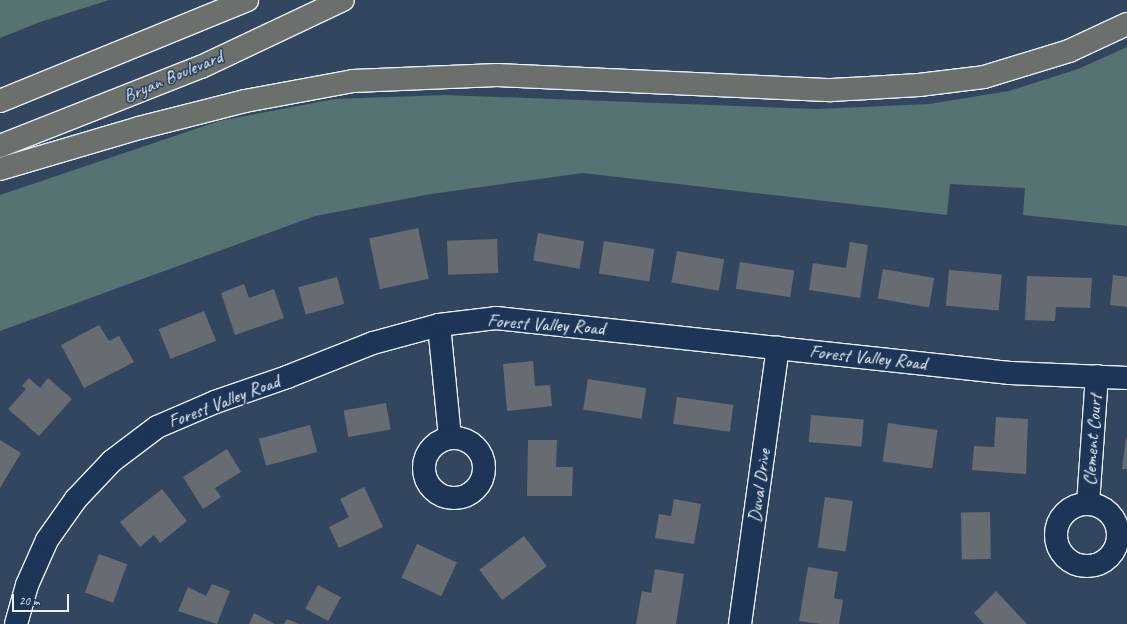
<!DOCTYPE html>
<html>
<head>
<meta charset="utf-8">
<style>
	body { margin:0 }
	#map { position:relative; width:1127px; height:624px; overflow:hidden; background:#33465f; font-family:Caveat,sans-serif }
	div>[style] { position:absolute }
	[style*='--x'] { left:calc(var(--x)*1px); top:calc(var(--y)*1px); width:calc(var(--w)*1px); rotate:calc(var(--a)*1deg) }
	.green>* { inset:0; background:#547372 }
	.building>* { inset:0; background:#666c72; transform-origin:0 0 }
	.roads { filter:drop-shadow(1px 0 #e8f1f8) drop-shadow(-1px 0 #e8f1f8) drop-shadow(0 1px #e8f1f8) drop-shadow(0 -1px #e8f1f8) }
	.minor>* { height:22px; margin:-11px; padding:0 11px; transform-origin:11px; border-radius:11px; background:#1d3557 }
	.minor>.ring { margin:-11px; padding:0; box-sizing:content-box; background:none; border:22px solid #1d3557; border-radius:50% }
	.highway>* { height:22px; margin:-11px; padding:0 11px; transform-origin:11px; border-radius:11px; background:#6b706d }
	span { translate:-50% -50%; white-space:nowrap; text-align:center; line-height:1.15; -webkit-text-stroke:3px #1d3557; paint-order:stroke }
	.street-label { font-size:19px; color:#e8f1f8 }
	.scale { position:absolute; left:12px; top:594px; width:57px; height:18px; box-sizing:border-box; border:2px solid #e8f1f8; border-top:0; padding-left:5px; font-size:12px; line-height:14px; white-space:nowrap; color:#e8f1f8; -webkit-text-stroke:3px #1d3557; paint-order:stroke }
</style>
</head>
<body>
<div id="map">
	<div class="green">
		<div style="clip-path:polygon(0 0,109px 0,40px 22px,0 38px)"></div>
		<div style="clip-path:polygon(1127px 47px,1127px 226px,1023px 215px,1025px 188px,950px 184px,947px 215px,583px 173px,431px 194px,315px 216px,0 331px,0 195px,219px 121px,335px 99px,445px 95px,817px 109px,929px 104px,1009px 91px,1078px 69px)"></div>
	</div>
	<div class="building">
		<div style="left:418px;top:228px;width:52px;height:50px;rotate:78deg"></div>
		<div style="left:538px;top:233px;width:47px;height:28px;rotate:10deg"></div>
		<div style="left:497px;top:239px;width:34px;height:50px;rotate:88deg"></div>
		<div style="left:604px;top:241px;width:51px;height:33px;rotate:9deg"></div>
		<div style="clip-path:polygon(850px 242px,868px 245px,860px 298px,809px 290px,813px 263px,846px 268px)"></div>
		<div style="left:677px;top:251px;width:48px;height:32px;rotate:10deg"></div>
		<div style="left:740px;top:262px;width:55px;height:27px;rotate:9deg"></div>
		<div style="left:883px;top:269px;width:52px;height:30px;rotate:10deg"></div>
		<div style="left:949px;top:270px;width:53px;height:36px;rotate:5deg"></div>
		<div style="clip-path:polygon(1113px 275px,1127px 277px,1127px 307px,1110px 305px)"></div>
		<div style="clip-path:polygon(1027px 276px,1092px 278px,1090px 308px,1056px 307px,1055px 321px,1025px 320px)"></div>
		<div style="left:337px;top:277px;width:28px;height:40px;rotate:75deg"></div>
		<div style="clip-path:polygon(244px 284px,249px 298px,274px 289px,284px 318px,235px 335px,221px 293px)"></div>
		<div style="left:204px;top:311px;width:32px;height:49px;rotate:68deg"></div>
		<div style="clip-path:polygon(99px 325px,109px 341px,119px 336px,134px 362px,84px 388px,61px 345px)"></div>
		<div style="clip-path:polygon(533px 361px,535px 386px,550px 385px,552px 406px,507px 411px,503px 364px)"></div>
		<div style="clip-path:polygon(29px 378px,40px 388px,48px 378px,72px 399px,39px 436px,8px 409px,26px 389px,22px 386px)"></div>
		<div style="left:588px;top:379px;width:59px;height:31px;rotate:9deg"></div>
		<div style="left:677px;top:397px;width:57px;height:27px;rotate:8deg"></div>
		<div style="left:386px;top:403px;width:27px;height:43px;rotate:80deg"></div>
		<div style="left:811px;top:415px;width:53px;height:27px;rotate:5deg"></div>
		<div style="clip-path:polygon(996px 417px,1028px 419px,1026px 474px,972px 470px,974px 446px,994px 447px)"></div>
		<div style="left:888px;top:423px;width:50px;height:39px;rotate:8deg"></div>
		<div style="left:310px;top:425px;width:28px;height:53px;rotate:75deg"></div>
		<div style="clip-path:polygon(1126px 438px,1127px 438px,1127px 469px,1122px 469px)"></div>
		<div style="clip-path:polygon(0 440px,21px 453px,0 488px)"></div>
		<div style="clip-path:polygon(528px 440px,557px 440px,556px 467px,573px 467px,572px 496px,527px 496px)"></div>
		<div style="clip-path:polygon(227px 449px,241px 472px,215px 488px,221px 497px,203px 509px,183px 477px)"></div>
		<div style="clip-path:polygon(364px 487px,383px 527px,339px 548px,329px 527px,349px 517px,340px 499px)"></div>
		<div style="clip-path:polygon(162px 489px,187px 521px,160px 543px,154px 535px,140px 547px,120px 522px)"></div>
		<div style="left:825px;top:497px;width:28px;height:51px;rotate:8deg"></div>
		<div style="clip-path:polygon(674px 499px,701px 504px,694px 544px,655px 538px,659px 514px,671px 516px)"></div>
		<div style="left:990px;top:512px;width:47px;height:29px;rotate:89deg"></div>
		<div style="left:524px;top:536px;width:38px;height:56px;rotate:53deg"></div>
		<div style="left:417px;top:544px;width:44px;height:37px;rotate:25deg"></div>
		<div style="left:99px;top:554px;width:30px;height:41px;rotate:20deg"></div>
		<div style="clip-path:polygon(808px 567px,838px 572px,834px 598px,843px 600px,839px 624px,820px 624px,799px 621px)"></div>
		<div style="clip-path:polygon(655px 569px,684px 574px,676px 624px,636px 624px,642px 591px,651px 593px)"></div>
		<div style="clip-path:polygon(212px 584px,230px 591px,217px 624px,178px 611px,188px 587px,206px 596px)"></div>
		<div style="left:318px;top:585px;width:26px;height:27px;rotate:28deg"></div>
		<div style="clip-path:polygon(996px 591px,1027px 624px,984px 624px,974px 613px)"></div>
		<div style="clip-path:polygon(254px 613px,275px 624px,249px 624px)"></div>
		<div style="clip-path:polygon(287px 619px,299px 624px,284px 624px)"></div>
	</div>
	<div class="roads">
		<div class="minor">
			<div style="--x:439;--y:325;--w:113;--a:84.4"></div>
			<div class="ring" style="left:424px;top:438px;width:38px;height:38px"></div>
			<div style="--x:1088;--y:504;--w:128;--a:-86"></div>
			<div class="ring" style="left:1056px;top:504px;width:40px;height:40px"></div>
			<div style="--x:16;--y:624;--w:41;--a:-74.2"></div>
			<div style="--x:27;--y:585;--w:49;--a:-66"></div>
			<div style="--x:47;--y:540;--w:50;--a:-54.7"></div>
			<div style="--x:76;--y:499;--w:52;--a:-46.5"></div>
			<div style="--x:112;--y:461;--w:56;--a:-37.1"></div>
			<div style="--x:157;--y:427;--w:63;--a:-23.3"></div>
			<div style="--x:215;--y:402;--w:76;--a:-19.1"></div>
			<div style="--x:287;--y:377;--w:92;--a:-21.6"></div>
			<div style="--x:373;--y:343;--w:68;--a:-15.3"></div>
			<div style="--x:439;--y:325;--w:57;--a:-7"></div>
			<div style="--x:496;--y:318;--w:517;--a:6.11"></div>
			<div style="--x:1010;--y:373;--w:117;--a:2.4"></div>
			<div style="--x:740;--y:624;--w:279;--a:-82.2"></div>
		</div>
		<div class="highway">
			<div style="--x:0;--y:101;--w:267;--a:-22.2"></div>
			<div style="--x:0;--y:146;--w:216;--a:-21.5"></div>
			<div style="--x:201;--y:67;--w:157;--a:-25.3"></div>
			<div style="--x:0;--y:169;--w:145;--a:-16.4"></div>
			<div style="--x:139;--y:128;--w:109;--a:-14.3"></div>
			<div style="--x:245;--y:101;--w:110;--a:-10.5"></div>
			<div style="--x:353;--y:81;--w:144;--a:-2.4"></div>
			<div style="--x:497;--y:75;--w:335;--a:2.6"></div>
			<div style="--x:832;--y:90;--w:87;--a:-3.3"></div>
			<div style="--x:919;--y:85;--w:65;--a:-7"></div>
			<div style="--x:984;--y:77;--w:89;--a:-17"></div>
			<div style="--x:1069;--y:51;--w:64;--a:-25"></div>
		</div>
	</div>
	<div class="street-label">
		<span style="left:173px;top:77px;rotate:-23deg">Bryan Boulevard</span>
		<span style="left:546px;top:325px;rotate:4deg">Forest Valley Road</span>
		<span style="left:868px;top:358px;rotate:6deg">Forest Valley Road</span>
		<span style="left:224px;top:402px;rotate:-21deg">Forest Valley Road</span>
		<span style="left:1093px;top:440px;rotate:-86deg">Clement Court</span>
		<span style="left:760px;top:486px;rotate:-82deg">Duval Drive</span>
	</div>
	<div class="scale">20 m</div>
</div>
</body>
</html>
